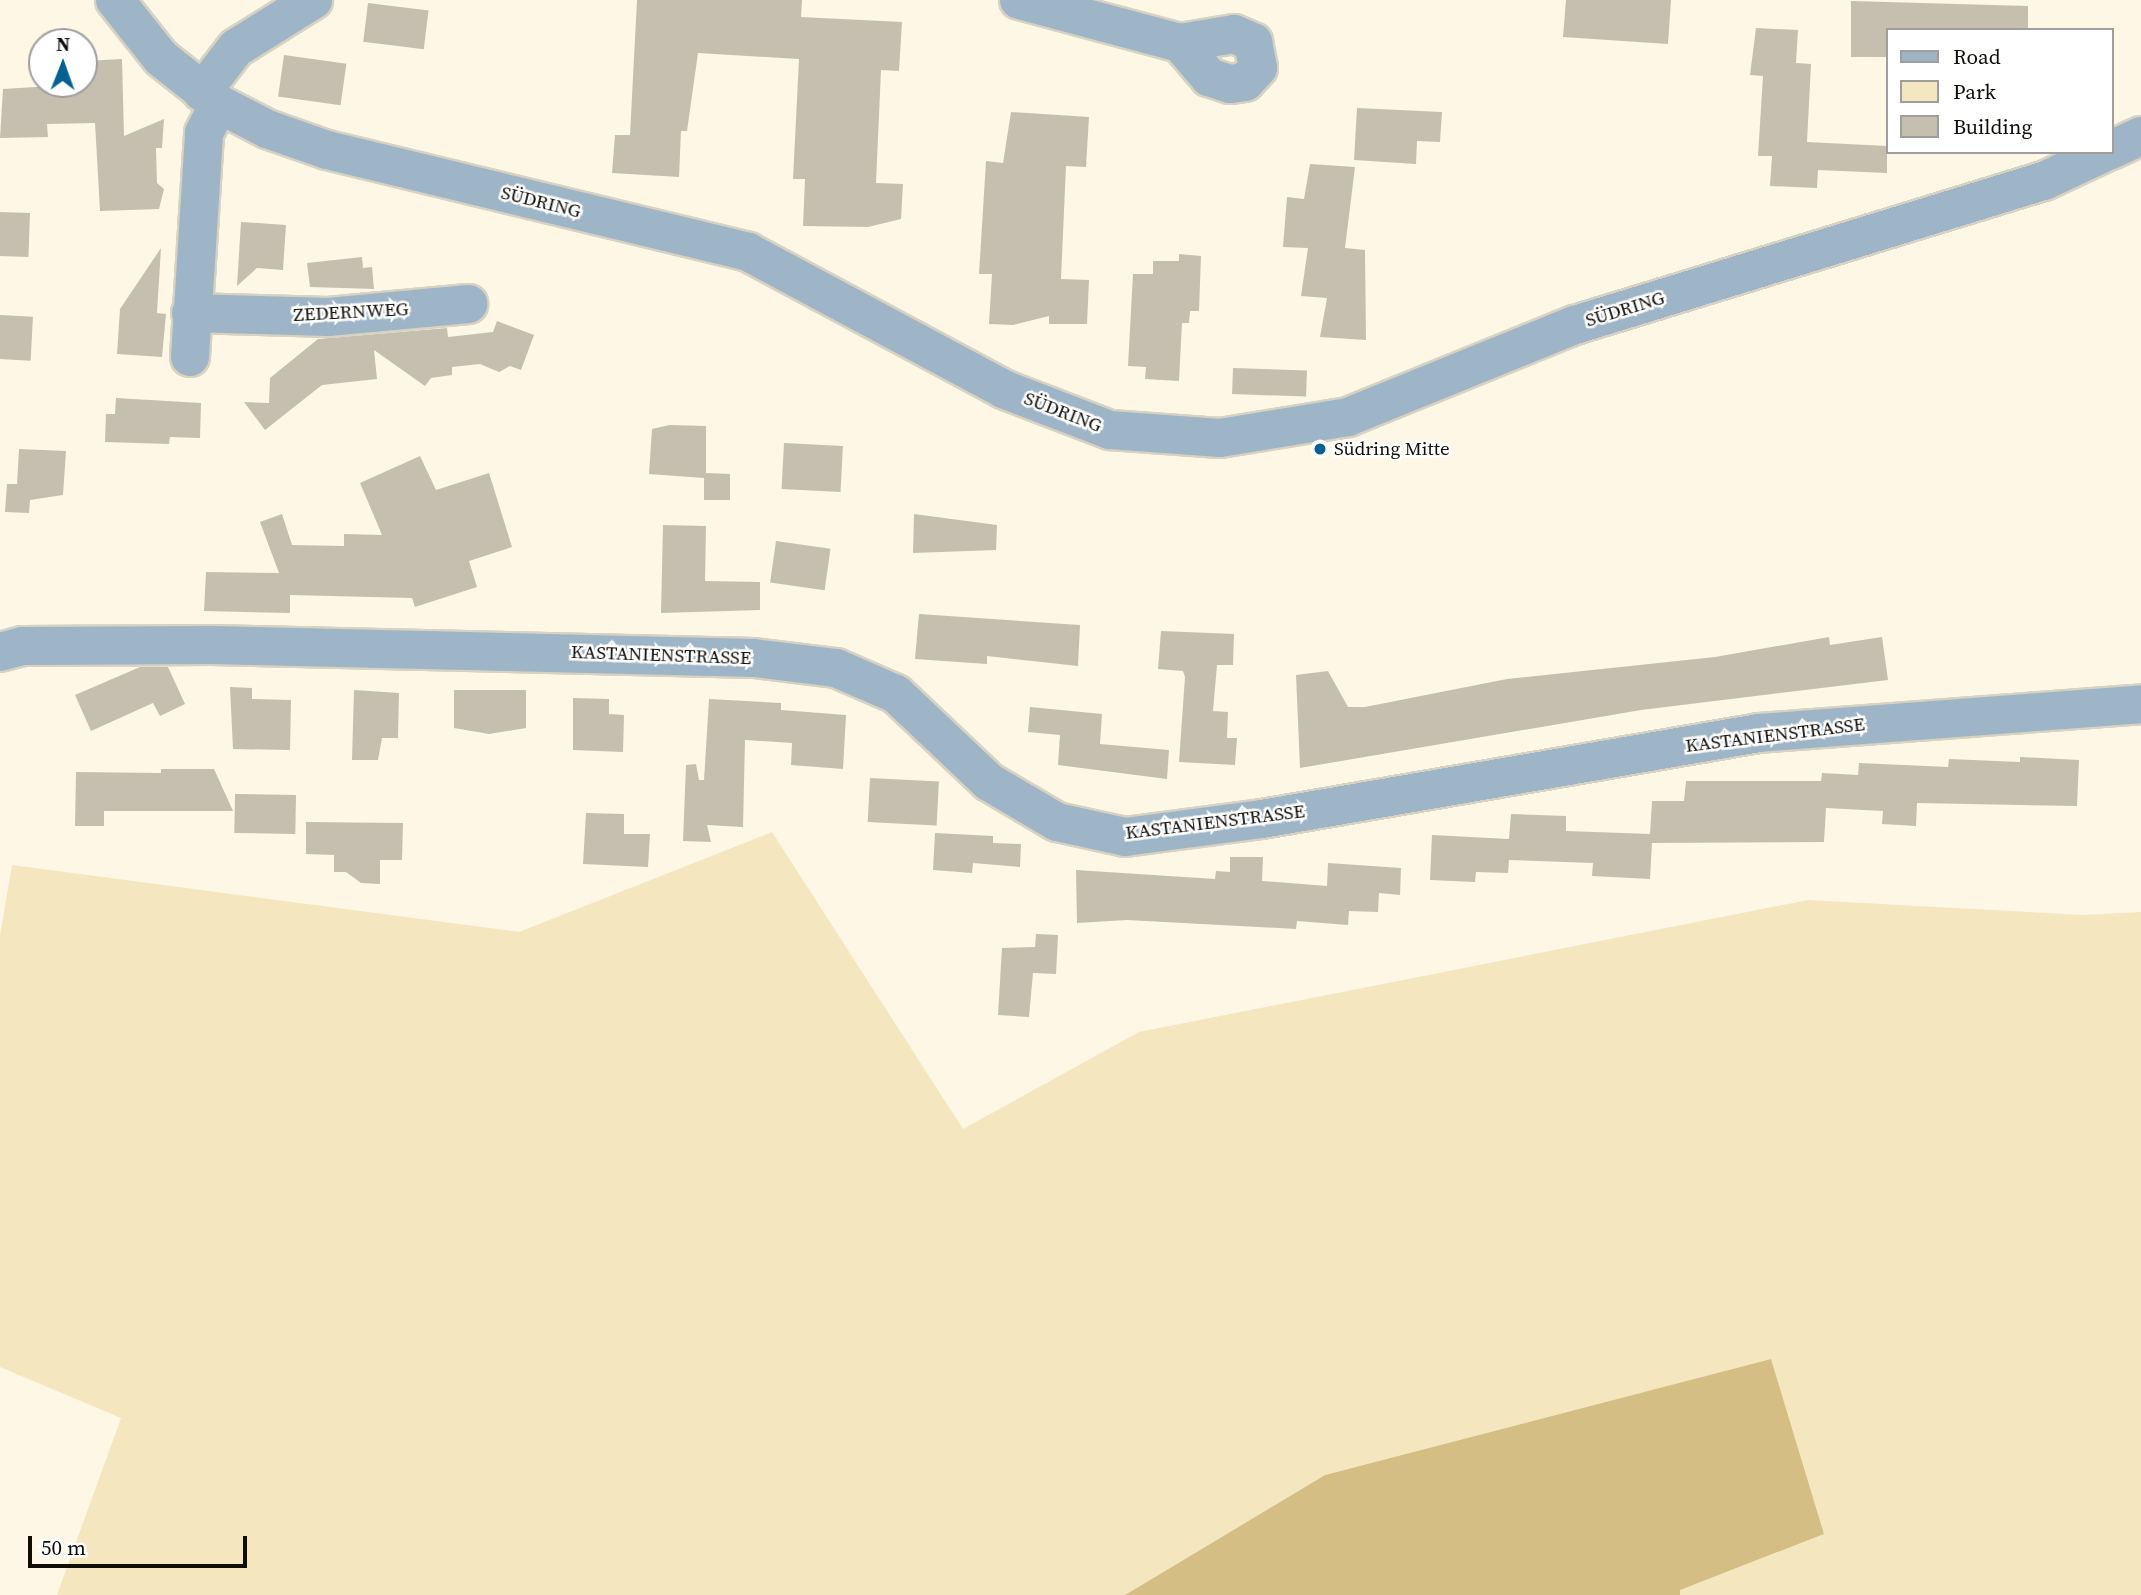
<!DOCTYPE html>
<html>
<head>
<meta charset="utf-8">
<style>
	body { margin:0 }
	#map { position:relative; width:2141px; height:1595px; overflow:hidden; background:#fef7e6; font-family:"Source Serif 4",serif }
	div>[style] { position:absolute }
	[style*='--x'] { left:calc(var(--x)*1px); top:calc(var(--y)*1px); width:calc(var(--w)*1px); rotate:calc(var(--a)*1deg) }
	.green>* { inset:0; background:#f4e6bf }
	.forest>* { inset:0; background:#d4be83 }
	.building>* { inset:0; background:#c5bfaf; transform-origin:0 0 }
	.roads { filter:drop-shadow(2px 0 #d8d2c2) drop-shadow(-2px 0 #d8d2c2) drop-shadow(0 2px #d8d2c2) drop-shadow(0 -2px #d8d2c2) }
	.minor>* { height:38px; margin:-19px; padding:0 19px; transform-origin:19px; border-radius:19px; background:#9eb5c7 }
	.dots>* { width:19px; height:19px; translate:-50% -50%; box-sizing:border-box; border:4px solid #fff; border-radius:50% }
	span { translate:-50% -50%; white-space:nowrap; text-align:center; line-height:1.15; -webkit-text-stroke:5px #fff; paint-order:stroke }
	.street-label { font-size:19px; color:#0f0d08 }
	.poi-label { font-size:19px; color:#0f0d08 }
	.left { translate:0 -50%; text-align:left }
	.legend { position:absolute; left:1886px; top:28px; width:228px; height:126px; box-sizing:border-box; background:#fff; border:2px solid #9f9e9c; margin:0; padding:9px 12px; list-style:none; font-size:21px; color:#0f0d08 }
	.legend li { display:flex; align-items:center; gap:14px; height:35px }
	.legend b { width:35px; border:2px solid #9f9e9c }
	.north { position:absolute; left:28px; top:28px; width:70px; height:70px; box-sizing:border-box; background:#fff; border:2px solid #9f9e9c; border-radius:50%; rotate:1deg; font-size:19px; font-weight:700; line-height:28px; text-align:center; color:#0f0d08 }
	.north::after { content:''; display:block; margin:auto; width:24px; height:32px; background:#056192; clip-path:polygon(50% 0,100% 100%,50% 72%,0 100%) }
	.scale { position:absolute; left:28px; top:1536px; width:219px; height:32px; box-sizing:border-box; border:4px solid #0f0d08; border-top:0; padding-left:9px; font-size:21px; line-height:24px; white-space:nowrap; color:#0f0d08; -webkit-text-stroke:5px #fff; paint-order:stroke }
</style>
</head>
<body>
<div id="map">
	<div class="green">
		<div style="clip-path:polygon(772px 832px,963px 1129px,1139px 1032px,1808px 900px,2083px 915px,2141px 912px,2141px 1595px,1680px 1595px,1679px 1590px,1824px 1534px,1771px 1359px,1325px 1475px,1125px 1595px,57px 1595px,121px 1418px,0 1367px,0 936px,12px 865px,519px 932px)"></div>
	</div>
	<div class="forest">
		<div style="clip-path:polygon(1771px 1359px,1824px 1534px,1680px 1590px,1680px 1595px,1125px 1595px,1325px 1475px)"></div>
	</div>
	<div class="building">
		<div style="clip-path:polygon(637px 0,802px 0,801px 17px,902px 22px,899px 71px,881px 70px,876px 183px,903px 184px,901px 219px,868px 227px,803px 226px,805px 179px,793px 179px,799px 59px,698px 53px,687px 131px,681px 131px,679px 177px,612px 173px,615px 135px,630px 135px)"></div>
		<div style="clip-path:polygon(1566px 0,1671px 0,1668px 44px,1563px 37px)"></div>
		<div style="clip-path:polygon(1851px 1px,2028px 6px,2028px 30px,1887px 30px,1887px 57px,1851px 57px)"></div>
		<div style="left:368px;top:3px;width:61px;height:39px;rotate:7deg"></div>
		<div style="clip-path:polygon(1756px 28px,1798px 30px,1796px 63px,1811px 64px,1807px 142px,1887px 146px,1887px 173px,1818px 170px,1817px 188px,1770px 186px,1772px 156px,1758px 156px,1763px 76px,1750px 75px)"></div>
		<div style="left:284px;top:55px;width:63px;height:42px;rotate:8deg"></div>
		<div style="clip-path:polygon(122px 59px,124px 136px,164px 119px,162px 148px,156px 148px,157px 183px,164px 189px,159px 209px,100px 211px,95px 123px,47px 124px,48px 137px,0 138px,3px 89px,84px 84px,84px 61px)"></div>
		<div style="clip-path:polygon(1357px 108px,1442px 112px,1440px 142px,1417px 141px,1416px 164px,1354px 160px)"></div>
		<div style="clip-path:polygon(1011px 112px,1089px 117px,1086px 167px,1066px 166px,1061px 279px,1089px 280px,1087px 324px,1049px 324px,1049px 316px,1013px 325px,989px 324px,992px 274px,979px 274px,986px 161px,1003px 163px)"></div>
		<div style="clip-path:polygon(1310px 164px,1355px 167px,1345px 248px,1365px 250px,1366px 340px,1320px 337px,1327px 298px,1301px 296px,1308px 248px,1283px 247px,1287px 197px,1304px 199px)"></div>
		<div style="left:0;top:212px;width:30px;height:44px;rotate:2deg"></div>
		<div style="clip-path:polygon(241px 222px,286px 225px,283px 270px,257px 268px,237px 286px)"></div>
		<div style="clip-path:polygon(161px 248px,157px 313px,166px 314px,162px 357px,117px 354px,120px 309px)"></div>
		<div style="clip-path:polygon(1179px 254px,1201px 256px,1199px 311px,1190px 311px,1189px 323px,1182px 323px,1179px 381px,1145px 379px,1146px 367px,1128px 366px,1133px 274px,1153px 274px,1153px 261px,1179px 261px)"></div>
		<div style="clip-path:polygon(362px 257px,363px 268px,372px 267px,374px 289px,310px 287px,307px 263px)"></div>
		<div style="left:0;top:315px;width:33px;height:44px;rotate:3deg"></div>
		<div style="clip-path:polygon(497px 321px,534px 335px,521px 370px,510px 366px,499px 372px,480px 364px,452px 367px,452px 375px,431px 378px,425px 386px,374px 350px,377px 379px,322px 385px,265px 430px,244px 402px,269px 403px,270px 378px,318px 339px,447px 328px,448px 337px,493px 332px)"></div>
		<div style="left:1233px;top:368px;width:74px;height:26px;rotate:2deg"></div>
		<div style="clip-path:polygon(116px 398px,201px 403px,200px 438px,170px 437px,169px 444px,105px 442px,106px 414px,115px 414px)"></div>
		<div style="clip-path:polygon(670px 425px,706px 426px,706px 473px,730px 474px,730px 500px,704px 500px,704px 478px,649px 474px,652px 429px)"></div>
		<div style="left:784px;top:443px;width:59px;height:46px;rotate:3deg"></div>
		<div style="clip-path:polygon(19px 449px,66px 451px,63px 495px,30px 500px,29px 513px,5px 512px,7px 484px,17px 484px)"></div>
		<div style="clip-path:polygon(420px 456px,436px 490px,489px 473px,512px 547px,469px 561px,477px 587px,415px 607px,412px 598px,290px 595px,290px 613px,204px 611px,206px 572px,279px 573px,260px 522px,282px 514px,292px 545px,344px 546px,344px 534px,382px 535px,360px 483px)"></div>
		<div style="clip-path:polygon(914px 514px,997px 525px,996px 550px,913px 553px)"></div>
		<div style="clip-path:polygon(663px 525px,706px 526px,705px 581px,760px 582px,760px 610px,661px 613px)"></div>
		<div style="left:776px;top:541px;width:55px;height:42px;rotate:8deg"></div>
		<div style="clip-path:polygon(919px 614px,1080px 625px,1078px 666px,987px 656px,987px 664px,915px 659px)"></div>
		<div style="clip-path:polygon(1161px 631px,1234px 634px,1233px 665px,1217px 665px,1213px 711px,1228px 712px,1227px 738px,1237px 738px,1235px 765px,1179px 762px,1185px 677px,1183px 671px,1158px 669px)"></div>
		<div style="clip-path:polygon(1829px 637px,1830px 645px,1882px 637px,1888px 680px,1641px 710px,1300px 768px,1296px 675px,1328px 671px,1348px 707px,1365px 707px,1507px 679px,1715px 657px)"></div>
		<div style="clip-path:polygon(140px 667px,168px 667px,185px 704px,160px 716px,153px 703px,91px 731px,75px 695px)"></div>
		<div style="clip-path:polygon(230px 687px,252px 688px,252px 699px,291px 700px,290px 750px,233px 749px)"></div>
		<div style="clip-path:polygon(354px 690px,399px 693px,398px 738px,382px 738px,378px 760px,352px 760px)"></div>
		<div style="clip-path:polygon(454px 690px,526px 690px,526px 728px,489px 734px,454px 728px)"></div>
		<div style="clip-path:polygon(573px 698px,609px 699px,609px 714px,624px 715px,623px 752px,573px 750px)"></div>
		<div style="clip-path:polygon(709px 699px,781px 703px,781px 710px,846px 715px,843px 769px,791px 765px,792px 743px,745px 740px,743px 827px,707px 825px,711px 842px,683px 841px,686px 765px,696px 764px,699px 780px,704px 780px)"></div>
		<div style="clip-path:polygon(1030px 707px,1102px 714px,1100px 744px,1169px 750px,1167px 779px,1058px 765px,1060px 735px,1028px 732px)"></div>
		<div style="clip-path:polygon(2020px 757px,2079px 760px,2077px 806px,1917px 803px,1916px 826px,1882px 824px,1883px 811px,1826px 808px,1824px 842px,1652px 843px,1650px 879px,1592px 876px,1593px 863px,1509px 860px,1508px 873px,1476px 872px,1475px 882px,1430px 880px,1432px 835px,1509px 839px,1511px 814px,1566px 816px,1566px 831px,1650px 834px,1652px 801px,1684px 801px,1686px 781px,1821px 781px,1822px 773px,1858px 775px,1859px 763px,1948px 767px,1949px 759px,2020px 762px)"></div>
		<div style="clip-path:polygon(161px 769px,214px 769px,233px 811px,104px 811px,104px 826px,75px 826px,76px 772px,161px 773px)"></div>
		<div style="left:870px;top:778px;width:69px;height:44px;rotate:3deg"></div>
		<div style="left:235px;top:794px;width:61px;height:39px;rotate:1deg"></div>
		<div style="clip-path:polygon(586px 813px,624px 814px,624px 834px,650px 834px,648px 867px,583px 864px)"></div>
		<div style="clip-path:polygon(306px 822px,403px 823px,402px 860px,380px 860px,380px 884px,361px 883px,346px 872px,334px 872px,334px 855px,306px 854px)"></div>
		<div style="clip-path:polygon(935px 833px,993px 836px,993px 843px,1021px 844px,1020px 867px,973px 863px,972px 873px,933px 870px)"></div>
		<div style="clip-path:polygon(1230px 857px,1263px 857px,1262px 881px,1327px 886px,1328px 863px,1401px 868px,1400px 895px,1379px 893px,1378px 912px,1349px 911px,1348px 925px,1297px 921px,1296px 929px,1127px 920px,1077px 923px,1076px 870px,1215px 879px,1216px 871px,1230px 872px)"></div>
		<div style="clip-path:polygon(1036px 934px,1058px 935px,1056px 974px,1033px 973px,1029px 1017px,998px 1015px,1002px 948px,1035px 947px)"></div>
	</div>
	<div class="roads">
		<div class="minor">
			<div style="--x:115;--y:0;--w:74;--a:51.6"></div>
			<div style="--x:161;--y:58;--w:74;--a:38.4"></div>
			<div style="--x:219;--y:104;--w:54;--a:27.5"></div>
			<div style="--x:267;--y:129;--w:64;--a:19.3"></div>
			<div style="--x:327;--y:150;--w:433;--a:13.6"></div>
			<div style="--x:748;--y:252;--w:289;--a:28.2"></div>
			<div style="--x:1003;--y:389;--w:115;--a:21"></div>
			<div style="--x:1110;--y:430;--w:110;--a:4.2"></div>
			<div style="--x:1220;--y:438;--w:130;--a:-9.3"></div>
			<div style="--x:1348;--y:417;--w:245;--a:-22.1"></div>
			<div style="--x:1575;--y:325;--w:491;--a:-17.1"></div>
			<div style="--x:2044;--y:181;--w:68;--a:-25.1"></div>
			<div style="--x:1019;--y:0;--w:167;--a:15"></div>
			<div style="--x:1180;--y:43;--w:55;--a:-9.5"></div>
			<div style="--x:1234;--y:34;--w:21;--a:23"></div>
			<div style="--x:1253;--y:42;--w:26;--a:79"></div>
			<div style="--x:1258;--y:68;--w:19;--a:133"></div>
			<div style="--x:1245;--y:82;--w:15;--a:172"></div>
			<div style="--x:1230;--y:84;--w:22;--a:-162"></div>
			<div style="--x:1209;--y:77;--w:45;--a:-130.5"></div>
			<div style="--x:202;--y:92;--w:56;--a:-52.3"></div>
			<div style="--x:236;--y:48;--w:91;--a:-31.9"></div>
			<div style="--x:2111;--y:150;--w:33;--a:-25"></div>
			<div style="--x:191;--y:313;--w:137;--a:1.7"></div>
			<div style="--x:328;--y:317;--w:141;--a:-5.3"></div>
			<div style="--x:190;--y:357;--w:224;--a:-86.4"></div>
			<div style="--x:204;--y:133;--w:33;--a:-63"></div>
			<div style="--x:0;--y:652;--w:23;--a:-15"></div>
			<div style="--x:22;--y:646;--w:190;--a:-0.3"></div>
			<div style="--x:212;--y:645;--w:542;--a:1.37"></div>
			<div style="--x:754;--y:658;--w:83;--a:7"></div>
			<div style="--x:836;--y:668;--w:65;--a:23.4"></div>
			<div style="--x:896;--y:694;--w:128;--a:43.4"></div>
			<div style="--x:989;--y:782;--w:79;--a:30.5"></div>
			<div style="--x:1057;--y:822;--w:70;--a:12.4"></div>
			<div style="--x:1125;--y:837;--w:138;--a:-7.5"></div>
			<div style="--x:1262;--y:819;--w:504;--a:-9.82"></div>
			<div style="--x:1759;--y:733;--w:383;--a:-4.3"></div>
		</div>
	</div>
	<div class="dots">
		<div style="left:1320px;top:449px;background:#056192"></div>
	</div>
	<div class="street-label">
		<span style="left:541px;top:202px;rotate:14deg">SÜDRING</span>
		<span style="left:1625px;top:309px;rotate:-17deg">SÜDRING</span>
		<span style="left:351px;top:312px;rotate:-3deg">ZEDERNWEG</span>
		<span style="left:1063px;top:412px;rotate:21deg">SÜDRING</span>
		<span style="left:661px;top:655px;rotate:2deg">KASTANIENSTRASSE</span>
		<span style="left:1775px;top:735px;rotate:-7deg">KASTANIENSTRASSE</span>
		<span style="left:1215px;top:822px;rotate:-7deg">KASTANIENSTRASSE</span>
	</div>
	<div class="poi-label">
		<span class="left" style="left:1334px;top:449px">Südring Mitte</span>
	</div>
	<ul class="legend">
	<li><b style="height:9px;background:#9eb5c7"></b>Road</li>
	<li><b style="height:19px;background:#f4e6bf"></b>Park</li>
	<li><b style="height:19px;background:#c5bfaf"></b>Building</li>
	</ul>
	<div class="north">N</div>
	<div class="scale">50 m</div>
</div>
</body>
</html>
